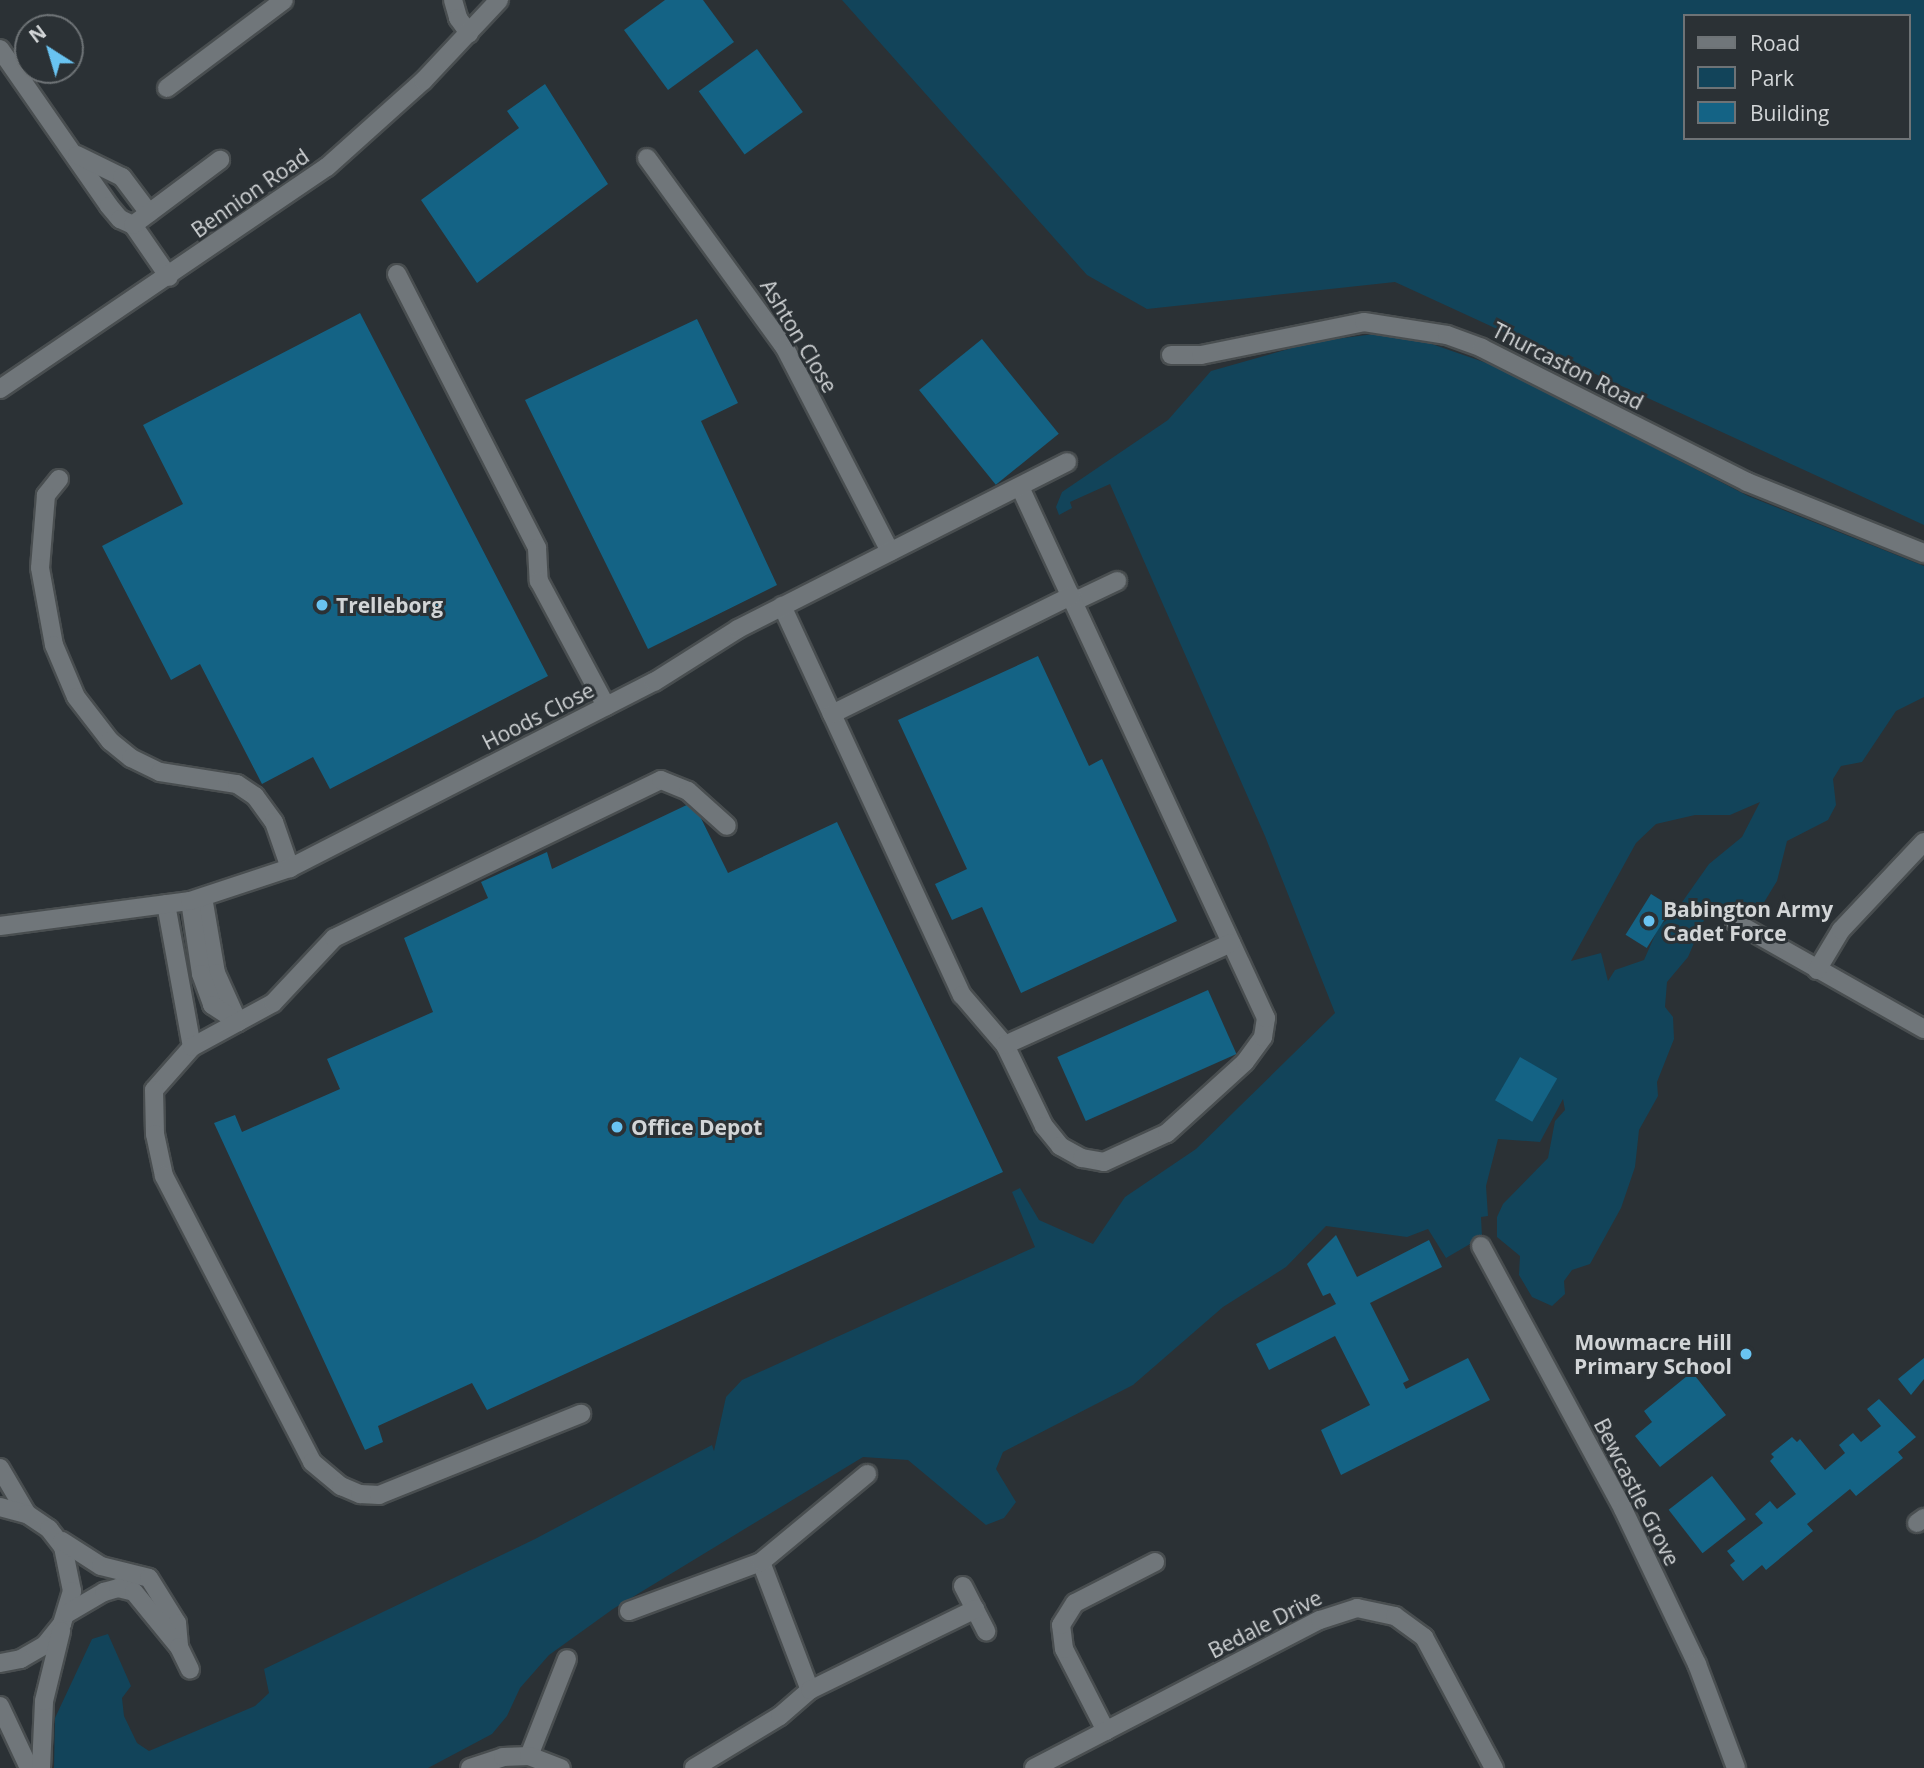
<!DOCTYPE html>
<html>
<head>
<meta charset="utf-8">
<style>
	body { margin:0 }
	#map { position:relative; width:1924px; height:1768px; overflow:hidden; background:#2b3135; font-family:"Open Sans",sans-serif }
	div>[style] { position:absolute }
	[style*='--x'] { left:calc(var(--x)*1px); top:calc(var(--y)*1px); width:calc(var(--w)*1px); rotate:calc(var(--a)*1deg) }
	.green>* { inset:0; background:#12445a }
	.building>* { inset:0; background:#146385; transform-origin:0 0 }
	.roads { filter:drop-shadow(2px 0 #494e50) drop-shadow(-2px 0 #494e50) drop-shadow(0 2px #494e50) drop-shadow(0 -2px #494e50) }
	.minor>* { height:18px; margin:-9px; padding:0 9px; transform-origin:9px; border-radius:9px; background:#70767a }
	.dots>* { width:19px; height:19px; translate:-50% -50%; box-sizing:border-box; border:4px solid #2b3135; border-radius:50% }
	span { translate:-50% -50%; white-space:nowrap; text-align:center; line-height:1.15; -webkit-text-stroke:6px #2b3135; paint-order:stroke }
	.street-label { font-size:21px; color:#d2d5d7 }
	.poi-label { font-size:21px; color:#d2d5d7; font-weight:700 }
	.left { translate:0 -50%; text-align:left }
	.right { translate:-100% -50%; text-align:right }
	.legend { position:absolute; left:1683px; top:14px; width:228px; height:126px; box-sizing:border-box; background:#2b3135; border:2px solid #6e7376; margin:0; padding:9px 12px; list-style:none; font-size:21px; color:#d2d5d7 }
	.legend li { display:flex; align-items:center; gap:14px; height:35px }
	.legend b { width:35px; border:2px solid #6e7376 }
	.north { position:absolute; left:14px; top:14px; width:70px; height:70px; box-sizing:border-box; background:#2b3135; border:2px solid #6e7376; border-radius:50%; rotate:323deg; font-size:19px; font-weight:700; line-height:28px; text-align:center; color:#d2d5d7 }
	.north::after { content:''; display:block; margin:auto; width:24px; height:32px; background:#69c3f1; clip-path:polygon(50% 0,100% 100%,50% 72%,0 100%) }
</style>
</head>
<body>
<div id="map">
	<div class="green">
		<div style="clip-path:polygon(evenodd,842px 0,1924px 0,1924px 525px,1395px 282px,1147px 309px,1087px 275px,842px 0,1684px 16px,1908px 16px,1908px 138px,1684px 138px,1684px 16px)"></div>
		<div style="clip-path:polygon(evenodd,1374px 334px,1426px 342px,1498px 367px,1748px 496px,1924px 566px,1924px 697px,1896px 711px,1862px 762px,1841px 766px,1833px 779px,1836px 805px,1828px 820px,1787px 841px,1777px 881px,1760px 909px,1746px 914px,1729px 907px,1699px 909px,1704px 920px,1688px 957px,1667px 982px,1665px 1007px,1673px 1017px,1674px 1039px,1657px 1082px,1658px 1096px,1639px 1130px,1635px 1167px,1621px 1208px,1590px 1264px,1572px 1270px,1564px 1281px,1565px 1294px,1552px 1306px,1532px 1297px,1519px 1275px,1520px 1256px,1497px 1237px,1497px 1217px,1503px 1204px,1548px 1158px,1555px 1121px,1565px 1110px,1563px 1099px,1540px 1142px,1498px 1139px,1486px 1186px,1488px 1216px,1481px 1217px,1482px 1237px,1446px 1258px,1428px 1229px,1407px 1237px,1326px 1226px,1286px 1267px,1223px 1307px,1133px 1385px,1003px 1452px,996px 1469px,1016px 1502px,1004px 1518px,986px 1525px,908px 1460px,863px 1457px,613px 1609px,549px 1655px,520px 1688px,507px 1716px,492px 1734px,428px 1768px,54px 1768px,55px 1718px,92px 1639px,108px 1634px,131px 1686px,122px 1698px,124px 1716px,137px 1743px,149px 1751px,255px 1706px,269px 1693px,264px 1669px,535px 1539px,712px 1445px,714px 1451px,726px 1397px,742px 1380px,1035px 1247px,1012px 1192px,1020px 1188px,1039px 1220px,1093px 1244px,1125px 1197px,1196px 1149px,1335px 1013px,1265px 836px,1110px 484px,1070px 502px,1072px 508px,1059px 515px,1056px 507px,1062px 492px,1168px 420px,1211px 371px,1313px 342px,1374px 334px,1760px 802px,1742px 837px,1709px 864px,1673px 915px,1659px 926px,1644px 960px,1615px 970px,1608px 981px,1601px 953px,1571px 961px,1636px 843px,1656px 824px,1695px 815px,1730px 815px,1760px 802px)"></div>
	</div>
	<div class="building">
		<div style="clip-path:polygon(665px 0,703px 0,734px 42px,668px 90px,624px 30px)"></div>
		<div style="left:757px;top:49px;width:78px;height:72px;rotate:54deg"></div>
		<div style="clip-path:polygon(545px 84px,608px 184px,477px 283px,421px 200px,519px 128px,507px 111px)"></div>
		<div style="clip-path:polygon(360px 313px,548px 676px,330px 789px,313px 757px,262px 784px,200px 664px,171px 680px,102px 546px,183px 504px,143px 425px)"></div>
		<div style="clip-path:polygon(697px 319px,738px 403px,701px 421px,777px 585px,648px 649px,525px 400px)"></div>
		<div style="left:982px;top:339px;width:122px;height:81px;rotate:51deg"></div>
		<div style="clip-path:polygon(1038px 656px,1089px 766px,1102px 759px,1177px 921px,1021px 993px,982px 907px,952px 920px,935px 884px,967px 869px,898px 720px)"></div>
		<div style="clip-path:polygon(693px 802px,728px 873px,837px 822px,1003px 1172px,487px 1410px,472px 1383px,378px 1426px,383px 1442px,365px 1450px,214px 1123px,235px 1115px,242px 1132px,340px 1089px,327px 1059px,433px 1012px,404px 938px,488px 898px,481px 882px,547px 852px,552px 869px)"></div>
		<div style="left:1651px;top:894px;width:25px;height:48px;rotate:32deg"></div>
		<div style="left:1208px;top:990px;width:70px;height:165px;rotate:66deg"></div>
		<div style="left:1520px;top:1057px;width:43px;height:50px;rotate:30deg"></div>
		<div style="clip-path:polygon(1336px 1235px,1357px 1277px,1429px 1240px,1442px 1267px,1370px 1303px,1409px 1380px,1403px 1383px,1406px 1389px,1468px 1358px,1490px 1400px,1341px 1475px,1321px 1430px,1370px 1405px,1335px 1336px,1269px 1370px,1256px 1344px,1336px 1304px,1330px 1293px,1323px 1296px,1307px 1264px)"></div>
		<div style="clip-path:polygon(1924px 1358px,1924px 1379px,1911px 1395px,1898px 1379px)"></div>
		<div style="clip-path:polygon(1692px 1372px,1726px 1415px,1660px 1467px,1635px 1436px,1652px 1422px,1644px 1411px)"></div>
		<div style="clip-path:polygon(1879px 1399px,1916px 1437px,1898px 1452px,1903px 1458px,1856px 1496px,1850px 1489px,1807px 1524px,1813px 1531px,1766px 1570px,1762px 1565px,1743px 1581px,1730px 1565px,1735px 1561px,1727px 1551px,1763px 1523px,1755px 1514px,1770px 1501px,1777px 1509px,1796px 1494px,1770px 1461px,1774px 1457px,1771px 1454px,1792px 1437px,1797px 1442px,1800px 1439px,1825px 1470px,1845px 1453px,1839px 1445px,1853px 1433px,1861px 1442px,1881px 1426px,1867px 1409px)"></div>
		<div style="left:1712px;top:1476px;width:55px;height:55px;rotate:52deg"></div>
	</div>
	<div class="roads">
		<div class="minor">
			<div style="--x:453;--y:0;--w:19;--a:74"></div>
			<div style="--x:458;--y:18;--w:19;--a:54"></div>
			<div style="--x:0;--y:49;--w:191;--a:55.2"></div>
			<div style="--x:109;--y:206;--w:17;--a:50"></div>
			<div style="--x:120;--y:219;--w:14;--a:25"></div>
			<div style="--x:133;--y:225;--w:63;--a:55.3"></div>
			<div style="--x:167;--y:88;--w:146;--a:-36.9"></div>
			<div style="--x:77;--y:155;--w:50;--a:26.1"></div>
			<div style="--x:122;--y:177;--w:45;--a:53.1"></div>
			<div style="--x:647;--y:158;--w:235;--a:54"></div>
			<div style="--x:785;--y:348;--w:229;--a:62.7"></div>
			<div style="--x:133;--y:225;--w:109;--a:-36.8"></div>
			<div style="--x:397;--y:274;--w:308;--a:62.9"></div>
			<div style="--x:537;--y:548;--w:33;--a:87"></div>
			<div style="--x:539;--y:581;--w:142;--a:61.8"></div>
			<div style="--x:1171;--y:355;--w:30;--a:0"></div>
			<div style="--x:1201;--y:355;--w:166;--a:-11.4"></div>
			<div style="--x:1364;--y:322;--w:84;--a:8.9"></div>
			<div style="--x:1447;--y:335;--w:37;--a:20"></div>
			<div style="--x:1482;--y:348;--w:297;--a:26.8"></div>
			<div style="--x:1747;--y:482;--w:191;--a:21.9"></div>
			<div style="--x:0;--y:389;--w:395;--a:-34.2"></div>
			<div style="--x:327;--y:167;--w:129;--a:-41.9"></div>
			<div style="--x:423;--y:81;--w:111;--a:-46.8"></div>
			<div style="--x:59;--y:479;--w:21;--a:129"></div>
			<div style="--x:46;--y:495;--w:73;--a:94.7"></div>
			<div style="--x:40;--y:568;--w:78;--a:79.7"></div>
			<div style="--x:54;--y:645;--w:56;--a:67.1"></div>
			<div style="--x:76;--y:697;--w:56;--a:52.3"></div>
			<div style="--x:110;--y:741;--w:27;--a:39"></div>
			<div style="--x:131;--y:758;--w:32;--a:26"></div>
			<div style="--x:160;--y:772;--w:78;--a:8.9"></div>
			<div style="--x:237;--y:784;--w:22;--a:34"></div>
			<div style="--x:255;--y:796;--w:32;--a:54"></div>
			<div style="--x:274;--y:822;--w:49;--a:70.8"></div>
			<div style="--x:1073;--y:602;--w:49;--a:-25.5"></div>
			<div style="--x:782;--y:606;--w:429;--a:65.2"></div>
			<div style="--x:962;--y:995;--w:66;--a:49.3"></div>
			<div style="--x:1005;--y:1045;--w:90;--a:64.3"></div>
			<div style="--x:1044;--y:1126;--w:26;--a:51"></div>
			<div style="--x:1060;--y:1146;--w:25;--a:29"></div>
			<div style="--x:1082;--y:1158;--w:22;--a:10"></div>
			<div style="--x:1104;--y:1162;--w:69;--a:-24.7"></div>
			<div style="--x:1167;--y:1133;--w:105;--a:-42.3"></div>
			<div style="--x:1245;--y:1062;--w:31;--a:-54"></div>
			<div style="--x:1263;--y:1037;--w:19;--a:-81"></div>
			<div style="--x:1266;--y:1018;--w:585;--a:-114.86"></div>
			<div style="--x:832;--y:714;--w:267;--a:-26.3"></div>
			<div style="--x:203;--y:897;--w:77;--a:80.3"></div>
			<div style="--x:216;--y:973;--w:54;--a:65.8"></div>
			<div style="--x:190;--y:901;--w:74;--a:81.4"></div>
			<div style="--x:201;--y:974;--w:33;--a:70"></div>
			<div style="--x:212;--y:1005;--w:31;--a:33"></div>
			<div style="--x:166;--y:904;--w:145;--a:79.7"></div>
			<div style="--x:192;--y:1047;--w:57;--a:131.5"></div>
			<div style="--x:154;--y:1090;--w:44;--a:88.7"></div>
			<div style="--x:155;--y:1134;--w:43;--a:77.9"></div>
			<div style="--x:164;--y:1176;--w:322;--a:62.6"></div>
			<div style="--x:312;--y:1462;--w:38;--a:40"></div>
			<div style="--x:341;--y:1486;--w:21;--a:23"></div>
			<div style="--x:360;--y:1494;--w:19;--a:3"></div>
			<div style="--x:379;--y:1495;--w:218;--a:-21.9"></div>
			<div style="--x:1735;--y:922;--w:217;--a:29.5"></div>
			<div style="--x:0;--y:926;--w:192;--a:-7.5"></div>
			<div style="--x:190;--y:901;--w:105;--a:-18.3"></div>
			<div style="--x:290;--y:868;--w:409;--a:-27.1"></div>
			<div style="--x:654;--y:682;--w:99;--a:-32.2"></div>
			<div style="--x:738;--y:629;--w:369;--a:-26.9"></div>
			<div style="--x:1817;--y:970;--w:47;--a:-59"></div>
			<div style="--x:1841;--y:930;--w:121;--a:-46.7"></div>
			<div style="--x:1005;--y:1045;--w:248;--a:-24.3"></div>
			<div style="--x:192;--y:1047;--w:92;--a:-28.5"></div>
			<div style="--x:273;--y:1003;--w:89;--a:-46.8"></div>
			<div style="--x:334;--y:938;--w:363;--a:-25.8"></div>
			<div style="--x:661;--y:780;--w:29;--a:22"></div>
			<div style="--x:688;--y:791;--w:52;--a:41.9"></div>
			<div style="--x:1481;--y:1246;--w:299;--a:61.6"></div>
			<div style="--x:1623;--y:1509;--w:172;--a:64.5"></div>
			<div style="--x:1697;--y:1664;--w:111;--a:69.4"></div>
			<div style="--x:0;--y:1468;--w:53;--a:59.6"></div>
			<div style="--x:0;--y:1507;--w:28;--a:15"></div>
			<div style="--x:27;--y:1514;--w:27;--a:34"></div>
			<div style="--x:49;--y:1529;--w:23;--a:52"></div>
			<div style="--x:63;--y:1547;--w:45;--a:78.4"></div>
			<div style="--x:72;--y:1591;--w:34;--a:107"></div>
			<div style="--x:62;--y:1624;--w:27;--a:129"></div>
			<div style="--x:45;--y:1645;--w:28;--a:150"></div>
			<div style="--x:21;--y:1659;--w:21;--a:169"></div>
			<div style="--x:1917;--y:1523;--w:9;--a:-36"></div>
			<div style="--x:62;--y:1541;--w:46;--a:32.7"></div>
			<div style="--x:101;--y:1566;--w:49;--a:14"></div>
			<div style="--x:149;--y:1578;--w:53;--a:58.1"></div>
			<div style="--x:177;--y:1623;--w:24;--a:85"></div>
			<div style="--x:761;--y:1562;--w:137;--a:69.1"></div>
			<div style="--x:963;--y:1586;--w:51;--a:62.9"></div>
			<div style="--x:629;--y:1611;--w:141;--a:-20.4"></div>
			<div style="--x:761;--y:1562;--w:138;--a:-39.7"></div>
			<div style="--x:68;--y:1613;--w:42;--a:-30.3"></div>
			<div style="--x:104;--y:1592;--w:15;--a:-16"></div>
			<div style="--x:118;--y:1588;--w:16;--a:14"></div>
			<div style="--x:134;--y:1592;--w:71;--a:50.7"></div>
			<div style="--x:179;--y:1647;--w:25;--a:64"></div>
			<div style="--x:0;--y:1706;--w:68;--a:64.9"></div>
			<div style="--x:1106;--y:1731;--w:92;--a:-117.1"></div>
			<div style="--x:1064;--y:1649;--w:24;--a:-97"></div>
			<div style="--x:1061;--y:1625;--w:26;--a:-58"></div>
			<div style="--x:1075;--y:1603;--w:90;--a:-27.1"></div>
			<div style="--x:529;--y:1756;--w:104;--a:-68.6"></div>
			<div style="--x:41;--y:1768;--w:67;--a:-87.4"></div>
			<div style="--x:44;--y:1701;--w:72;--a:-76.3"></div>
			<div style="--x:470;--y:1768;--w:35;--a:-18"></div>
			<div style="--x:503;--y:1757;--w:26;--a:-2"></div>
			<div style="--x:529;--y:1756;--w:34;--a:21"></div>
			<div style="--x:694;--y:1768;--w:100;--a:-31.2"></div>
			<div style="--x:780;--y:1716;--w:40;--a:-41"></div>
			<div style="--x:810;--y:1690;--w:184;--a:-26.1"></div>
			<div style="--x:1034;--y:1768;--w:322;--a:-27.4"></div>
			<div style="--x:1320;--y:1620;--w:39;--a:-18"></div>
			<div style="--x:1357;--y:1608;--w:39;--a:12"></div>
			<div style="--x:1395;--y:1616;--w:36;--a:36"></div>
			<div style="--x:1424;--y:1637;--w:149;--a:61.9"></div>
		</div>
	</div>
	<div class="dots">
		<div style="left:322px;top:605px;background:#69c3f1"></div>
		<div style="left:1649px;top:921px;background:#69c3f1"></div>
		<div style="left:617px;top:1127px;background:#69c3f1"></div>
		<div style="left:1746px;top:1354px;background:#69c3f1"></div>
	</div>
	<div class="street-label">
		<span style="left:250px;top:193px;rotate:-35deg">Bennion Road</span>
		<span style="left:799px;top:336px;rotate:59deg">Ashton Close</span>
		<span style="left:1568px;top:366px;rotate:27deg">Thurcaston Road</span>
		<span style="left:538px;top:716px;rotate:-27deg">Hoods Close</span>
		<span style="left:1637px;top:1492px;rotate:63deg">Bewcastle Grove</span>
		<span style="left:1265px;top:1624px;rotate:-27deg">Bedale Drive</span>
	</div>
	<div class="poi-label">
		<span class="left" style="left:336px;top:605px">Trelleborg</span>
		<span class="left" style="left:1663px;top:921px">Babington Army<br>Cadet Force</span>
		<span class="left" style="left:631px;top:1127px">Office Depot</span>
		<span class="right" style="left:1732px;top:1354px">Mowmacre Hill<br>Primary School</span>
	</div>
	<ul class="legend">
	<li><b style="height:9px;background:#70767a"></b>Road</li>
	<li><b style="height:19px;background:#12445a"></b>Park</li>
	<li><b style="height:19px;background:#146385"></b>Building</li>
	</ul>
	<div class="north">N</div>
</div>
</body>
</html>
